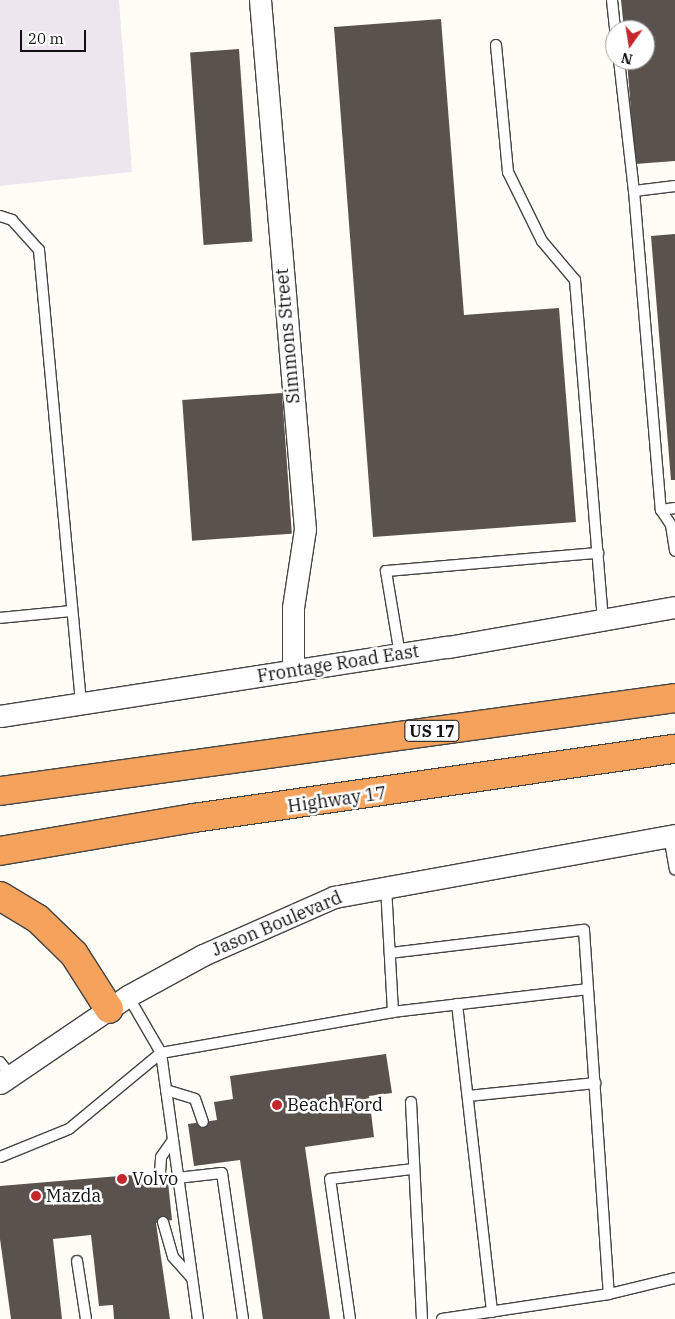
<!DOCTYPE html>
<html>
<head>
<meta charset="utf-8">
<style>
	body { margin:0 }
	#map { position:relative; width:675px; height:1319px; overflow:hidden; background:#fffdf5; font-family:"IBM Plex Serif",serif }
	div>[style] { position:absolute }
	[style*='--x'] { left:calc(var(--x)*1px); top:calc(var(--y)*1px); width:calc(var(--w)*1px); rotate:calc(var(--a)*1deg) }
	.industrial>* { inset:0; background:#eee6ef }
	.building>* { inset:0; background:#5a524d; transform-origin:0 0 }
	.roads { filter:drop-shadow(1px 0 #444) drop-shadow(-1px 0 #444) drop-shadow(0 1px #444) drop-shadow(0 -1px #444) }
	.lane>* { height:10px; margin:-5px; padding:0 5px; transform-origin:5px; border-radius:5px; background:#fff }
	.street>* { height:21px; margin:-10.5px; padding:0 10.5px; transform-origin:10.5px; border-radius:10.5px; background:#fff }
	.highway>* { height:28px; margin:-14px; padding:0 14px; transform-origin:14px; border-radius:14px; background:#f5a25d }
	.dots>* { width:14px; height:14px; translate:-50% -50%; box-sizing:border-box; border:2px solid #fff; border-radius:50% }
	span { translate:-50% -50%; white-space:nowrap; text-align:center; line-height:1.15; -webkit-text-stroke:5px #fff; paint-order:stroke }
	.shield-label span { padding:1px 4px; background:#fff; border:1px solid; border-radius:4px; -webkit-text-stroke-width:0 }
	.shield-label { font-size:16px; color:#111; font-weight:700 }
	.street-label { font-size:18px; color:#111 }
	.poi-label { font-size:18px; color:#111 }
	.left { translate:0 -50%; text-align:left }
	.north { position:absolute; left:605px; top:20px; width:50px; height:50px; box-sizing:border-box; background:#fff; border:1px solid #a0a0a0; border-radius:50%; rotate:193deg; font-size:14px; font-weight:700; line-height:20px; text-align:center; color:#111 }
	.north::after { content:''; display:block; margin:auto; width:18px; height:22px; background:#c4262e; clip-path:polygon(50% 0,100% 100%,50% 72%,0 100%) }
	.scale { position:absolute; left:20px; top:30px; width:66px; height:22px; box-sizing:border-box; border:2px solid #111; border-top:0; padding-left:6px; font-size:15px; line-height:18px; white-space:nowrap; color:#111; -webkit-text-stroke:4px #fff; paint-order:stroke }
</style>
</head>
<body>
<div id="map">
	<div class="industrial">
		<div style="clip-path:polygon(0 0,119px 0,132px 172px,0 186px)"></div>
	</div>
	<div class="building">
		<div style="clip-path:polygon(621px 0,675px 0,675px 161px,635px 164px,627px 60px,645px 60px,645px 30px,624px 30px)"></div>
		<div style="clip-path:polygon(441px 19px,464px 315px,559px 308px,576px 522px,373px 537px,334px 27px)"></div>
		<div style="left:239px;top:49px;width:193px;height:49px;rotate:86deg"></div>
		<div style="clip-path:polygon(675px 234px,675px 480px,671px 480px,651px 236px)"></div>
		<div style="left:282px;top:393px;width:141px;height:100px;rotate:86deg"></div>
		<div style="clip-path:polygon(386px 1054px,392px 1093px,369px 1096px,374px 1137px,305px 1147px,330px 1319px,263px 1319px,240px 1160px,194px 1166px,188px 1124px,217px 1120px,214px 1102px,233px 1099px,230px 1076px)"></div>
		<div style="clip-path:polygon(167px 1172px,172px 1220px,156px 1223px,170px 1319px,114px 1319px,113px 1305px,99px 1306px,91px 1235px,53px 1239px,62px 1319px,11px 1319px,0 1239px,0 1186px)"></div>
	</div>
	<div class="roads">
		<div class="lane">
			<div style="--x:612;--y:0;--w:30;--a:84"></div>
			<div style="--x:496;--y:45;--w:128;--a:84.6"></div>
			<div style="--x:508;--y:172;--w:77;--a:63.8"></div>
			<div style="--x:542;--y:241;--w:51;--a:49.8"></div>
			<div style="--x:575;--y:280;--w:341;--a:85.3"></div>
			<div style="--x:619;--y:60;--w:132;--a:83.5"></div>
			<div style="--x:675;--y:186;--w:41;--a:173"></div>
			<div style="--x:634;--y:191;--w:320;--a:85.2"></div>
			<div style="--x:661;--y:510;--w:18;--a:56"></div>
			<div style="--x:671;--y:525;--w:26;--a:81"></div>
			<div style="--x:0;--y:216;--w:13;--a:18"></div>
			<div style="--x:12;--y:220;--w:40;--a:48"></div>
			<div style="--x:39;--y:250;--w:455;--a:84.7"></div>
			<div style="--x:661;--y:510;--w:14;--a:-8"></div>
			<div style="--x:0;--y:618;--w:72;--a:-5.6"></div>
			<div style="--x:400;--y:655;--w:85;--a:-99.5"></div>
			<div style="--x:386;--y:571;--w:213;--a:-4.9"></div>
			<div style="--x:669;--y:836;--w:34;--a:80"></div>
			<div style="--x:390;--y:953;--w:195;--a:-6.8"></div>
			<div style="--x:584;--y:930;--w:365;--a:86.1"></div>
			<div style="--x:128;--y:996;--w:66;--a:59.9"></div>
			<div style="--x:161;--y:1053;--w:236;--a:-10"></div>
			<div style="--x:393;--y:1012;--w:125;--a:-93.2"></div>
			<div style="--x:457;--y:1004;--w:310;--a:83.5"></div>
			<div style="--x:393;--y:1012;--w:196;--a:-6.7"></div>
			<div style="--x:161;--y:1053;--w:269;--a:82.1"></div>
			<div style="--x:0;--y:1062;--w:18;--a:52"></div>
			<div style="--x:166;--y:1090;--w:30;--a:17"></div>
			<div style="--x:195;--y:1099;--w:24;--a:71"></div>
			<div style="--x:468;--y:1096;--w:128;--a:-5.8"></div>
			<div style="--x:411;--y:1102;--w:217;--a:87.1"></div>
			<div style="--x:0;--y:1157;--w:74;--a:-22.1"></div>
			<div style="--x:69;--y:1129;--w:119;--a:-39.6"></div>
			<div style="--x:160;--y:1173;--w:16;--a:-86"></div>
			<div style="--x:161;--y:1157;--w:21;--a:-55"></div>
			<div style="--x:177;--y:1178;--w:45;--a:-6.3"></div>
			<div style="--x:222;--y:1173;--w:148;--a:81.8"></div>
			<div style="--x:163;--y:1222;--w:36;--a:74"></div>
			<div style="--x:173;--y:1257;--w:28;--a:48"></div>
			<div style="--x:77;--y:1261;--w:59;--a:81.2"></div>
			<div style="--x:350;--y:1319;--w:141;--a:-98.1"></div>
			<div style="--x:330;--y:1179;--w:84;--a:-6.9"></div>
			<div style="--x:442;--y:1319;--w:169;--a:-8.5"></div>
			<div style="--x:609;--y:1294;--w:68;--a:-13.6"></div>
		</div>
		<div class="street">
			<div style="--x:260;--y:0;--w:531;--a:85.14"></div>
			<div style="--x:305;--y:529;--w:79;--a:98.7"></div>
			<div style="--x:293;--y:607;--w:64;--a:90"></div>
			<div style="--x:0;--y:716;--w:453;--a:-8.8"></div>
			<div style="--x:448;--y:647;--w:230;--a:-10"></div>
			<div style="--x:0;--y:1083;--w:155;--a:-34.2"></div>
			<div style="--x:128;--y:996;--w:85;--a:-28.7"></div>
			<div style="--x:203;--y:955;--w:143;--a:-23.9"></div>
			<div style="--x:334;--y:897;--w:347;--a:-10.3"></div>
		</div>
		<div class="highway">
			<div style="--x:0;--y:791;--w:681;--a:-7.84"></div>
			<div style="--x:0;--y:851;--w:197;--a:-9.7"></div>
			<div style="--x:194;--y:818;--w:486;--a:-8.2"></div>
			<div style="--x:0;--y:896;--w:44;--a:31.2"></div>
			<div style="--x:38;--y:919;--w:50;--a:44.2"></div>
			<div style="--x:74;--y:954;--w:65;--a:57.5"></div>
		</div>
	</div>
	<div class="dots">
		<div style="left:277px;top:1105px;background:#c4262e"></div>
		<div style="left:122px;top:1179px;background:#c4262e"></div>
		<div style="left:36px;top:1196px;background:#c4262e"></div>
	</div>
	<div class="shield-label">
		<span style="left:432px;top:731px">US 17</span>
	</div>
	<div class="street-label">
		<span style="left:288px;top:336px;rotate:-95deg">Simmons Street</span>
		<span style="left:338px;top:664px;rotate:-9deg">Frontage Road East</span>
		<span style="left:337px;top:800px;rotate:-8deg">Highway 17</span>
		<span style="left:277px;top:924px;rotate:-23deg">Jason Boulevard</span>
	</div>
	<div class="poi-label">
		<span class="left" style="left:287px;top:1105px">Beach Ford</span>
		<span class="left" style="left:132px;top:1179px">Volvo</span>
		<span class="left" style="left:46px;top:1196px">Mazda</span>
	</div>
	<div class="north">N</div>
	<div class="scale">20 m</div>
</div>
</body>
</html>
